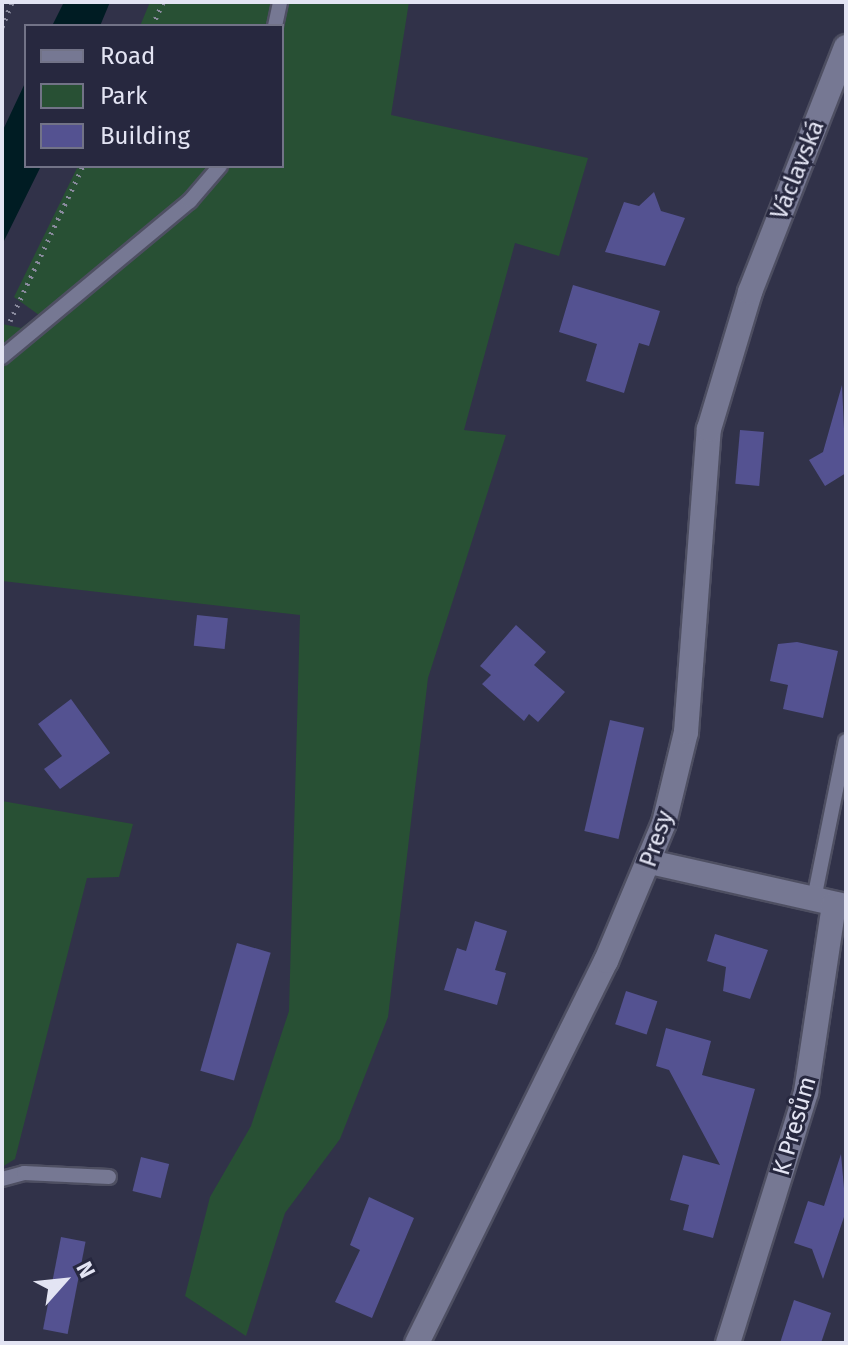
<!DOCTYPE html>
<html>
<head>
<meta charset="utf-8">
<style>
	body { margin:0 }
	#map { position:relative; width:848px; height:1345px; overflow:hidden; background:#313249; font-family:"Fira Sans",sans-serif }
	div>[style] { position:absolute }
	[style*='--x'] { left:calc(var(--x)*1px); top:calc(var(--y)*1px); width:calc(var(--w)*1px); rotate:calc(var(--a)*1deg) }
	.green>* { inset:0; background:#285034 }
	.water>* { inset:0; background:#001c23 }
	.building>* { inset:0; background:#545291; transform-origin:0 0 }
	.path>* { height:5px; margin-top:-2.5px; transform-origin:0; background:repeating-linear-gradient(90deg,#898a9d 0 2px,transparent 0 8px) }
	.roads { filter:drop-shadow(2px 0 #4e4f62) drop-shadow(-2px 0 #4e4f62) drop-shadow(0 2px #4e4f62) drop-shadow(0 -2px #4e4f62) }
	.lane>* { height:14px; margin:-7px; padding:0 7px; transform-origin:7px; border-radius:7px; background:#767893 }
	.street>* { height:24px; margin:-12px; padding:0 12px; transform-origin:12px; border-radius:12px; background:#767893 }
	.secondary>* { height:24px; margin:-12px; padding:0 12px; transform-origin:12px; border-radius:12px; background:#767893 }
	span { translate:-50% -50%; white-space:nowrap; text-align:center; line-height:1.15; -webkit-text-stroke:6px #27283f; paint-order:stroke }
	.street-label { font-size:24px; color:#e3e4f3 }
	.frame { position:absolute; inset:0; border:4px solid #e3e4f3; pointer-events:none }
	.legend { position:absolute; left:24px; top:24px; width:260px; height:144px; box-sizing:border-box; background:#27283f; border:2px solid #727387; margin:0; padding:10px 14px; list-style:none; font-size:24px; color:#e3e4f3 }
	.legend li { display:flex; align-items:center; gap:16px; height:40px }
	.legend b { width:40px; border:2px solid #727387 }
	.north { position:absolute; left:24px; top:1241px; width:80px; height:80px; -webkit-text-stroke:6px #27283f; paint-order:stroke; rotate:63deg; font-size:22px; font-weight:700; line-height:32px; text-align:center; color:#e3e4f3 }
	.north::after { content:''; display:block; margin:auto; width:28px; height:36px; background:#e3e4f3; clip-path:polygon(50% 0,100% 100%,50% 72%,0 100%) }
</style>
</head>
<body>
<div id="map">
	<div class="green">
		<div style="clip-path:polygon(150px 2px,409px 2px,391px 115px,588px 158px,559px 256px,515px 243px,464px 430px,506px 435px,428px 678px,388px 1017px,340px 1139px,285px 1213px,246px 1336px,185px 1296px,210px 1197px,251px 1126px,289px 1011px,300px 615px,2px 581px,2px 324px,21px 328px,39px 315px,14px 297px,78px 166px,282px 166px,282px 26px,140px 26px)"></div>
		<div style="clip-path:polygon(2px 801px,133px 824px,119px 877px,87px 878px,15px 1159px,2px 1167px)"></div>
	</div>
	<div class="water">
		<div style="clip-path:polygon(64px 2px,110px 2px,100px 26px,52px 26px)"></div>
		<div style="clip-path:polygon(26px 81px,26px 166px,41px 166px,2px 245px,2px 132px)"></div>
	</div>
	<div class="building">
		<div style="clip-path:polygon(654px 192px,661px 211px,685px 218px,665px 266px,605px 252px,624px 202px,639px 206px)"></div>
		<div style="clip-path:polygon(573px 285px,660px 311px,649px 346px,639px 343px,624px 393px,586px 381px,597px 344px,559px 332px)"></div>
		<div style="clip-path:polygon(842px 385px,846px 473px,825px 486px,809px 460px,823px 452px)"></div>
		<div style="left:740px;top:430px;width:24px;height:54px;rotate:5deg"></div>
		<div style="left:197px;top:615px;width:31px;height:31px;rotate:6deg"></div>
		<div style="clip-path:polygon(516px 625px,546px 652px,534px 665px,565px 692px,538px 722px,529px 714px,524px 721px,482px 684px,491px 675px,480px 666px)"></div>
		<div style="clip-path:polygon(797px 642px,838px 651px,823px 718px,783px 709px,788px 685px,770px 681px,778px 644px)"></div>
		<div style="clip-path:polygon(71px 699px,110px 753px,60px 789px,44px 769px,62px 756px,38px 724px)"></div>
		<div style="left:610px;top:720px;width:35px;height:114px;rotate:13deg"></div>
		<div style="clip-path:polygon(475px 921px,507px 931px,495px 970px,506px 973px,497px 1005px,444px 990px,457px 948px,466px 951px)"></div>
		<div style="clip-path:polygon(715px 934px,768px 950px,750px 999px,723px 991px,726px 967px,707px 961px)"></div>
		<div style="left:237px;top:943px;width:35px;height:133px;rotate:16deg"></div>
		<div style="left:626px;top:991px;width:33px;height:35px;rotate:18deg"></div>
		<div style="clip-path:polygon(666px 1028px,711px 1041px,702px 1075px,755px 1089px,713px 1238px,683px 1230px,689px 1205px,670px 1200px,683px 1155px,720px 1165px,669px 1070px,656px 1066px)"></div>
		<div style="clip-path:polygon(841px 1154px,846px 1211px,823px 1279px,812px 1249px,794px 1243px,808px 1201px,824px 1206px)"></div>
		<div style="left:141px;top:1157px;width:29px;height:35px;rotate:14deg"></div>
		<div style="clip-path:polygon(369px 1197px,414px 1218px,372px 1318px,335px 1302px,360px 1250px,350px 1245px)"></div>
		<div style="left:61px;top:1237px;width:25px;height:94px;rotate:11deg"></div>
		<div style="clip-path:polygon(794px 1300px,831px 1313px,821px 1343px,780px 1343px)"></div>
	</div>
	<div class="path">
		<div style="--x:152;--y:26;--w:26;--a:-65"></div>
		<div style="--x:2;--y:27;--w:27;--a:-68"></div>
		<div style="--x:10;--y:321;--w:171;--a:-64.8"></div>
	</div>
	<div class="roads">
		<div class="lane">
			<div style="--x:275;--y:26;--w:25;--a:-78"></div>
			<div style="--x:2;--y:357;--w:244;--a:-39.7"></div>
			<div style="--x:190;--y:201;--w:46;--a:-49.4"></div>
			<div style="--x:814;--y:899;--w:161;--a:-78.6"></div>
			<div style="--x:2;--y:1179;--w:23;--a:-15"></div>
			<div style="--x:24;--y:1173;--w:85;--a:2.7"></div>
		</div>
		<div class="street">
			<div style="--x:650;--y:862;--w:201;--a:12.7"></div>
			<div style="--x:728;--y:1343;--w:263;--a:-72.7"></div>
			<div style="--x:806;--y:1092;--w:190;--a:-81.5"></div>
		</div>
		<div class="secondary">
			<div style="--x:417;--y:1343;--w:426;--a:-63.7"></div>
			<div style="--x:606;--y:961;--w:150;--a:-67.2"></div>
			<div style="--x:664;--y:823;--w:94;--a:-76.4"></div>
			<div style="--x:686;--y:732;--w:304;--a:-85.7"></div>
			<div style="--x:709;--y:429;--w:143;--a:-73.3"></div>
			<div style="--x:750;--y:292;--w:263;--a:-68.6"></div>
		</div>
	</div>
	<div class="street-label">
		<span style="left:798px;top:170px;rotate:-68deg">Václavská</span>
		<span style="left:657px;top:839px;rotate:-71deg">Presy</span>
		<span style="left:795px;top:1126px;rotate:-74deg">K Presům</span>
	</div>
	<div class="frame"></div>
	<ul class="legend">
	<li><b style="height:10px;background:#767893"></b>Road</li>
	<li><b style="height:22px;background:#285034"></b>Park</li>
	<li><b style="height:22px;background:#545291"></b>Building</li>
	</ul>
	<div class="north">N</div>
</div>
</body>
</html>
